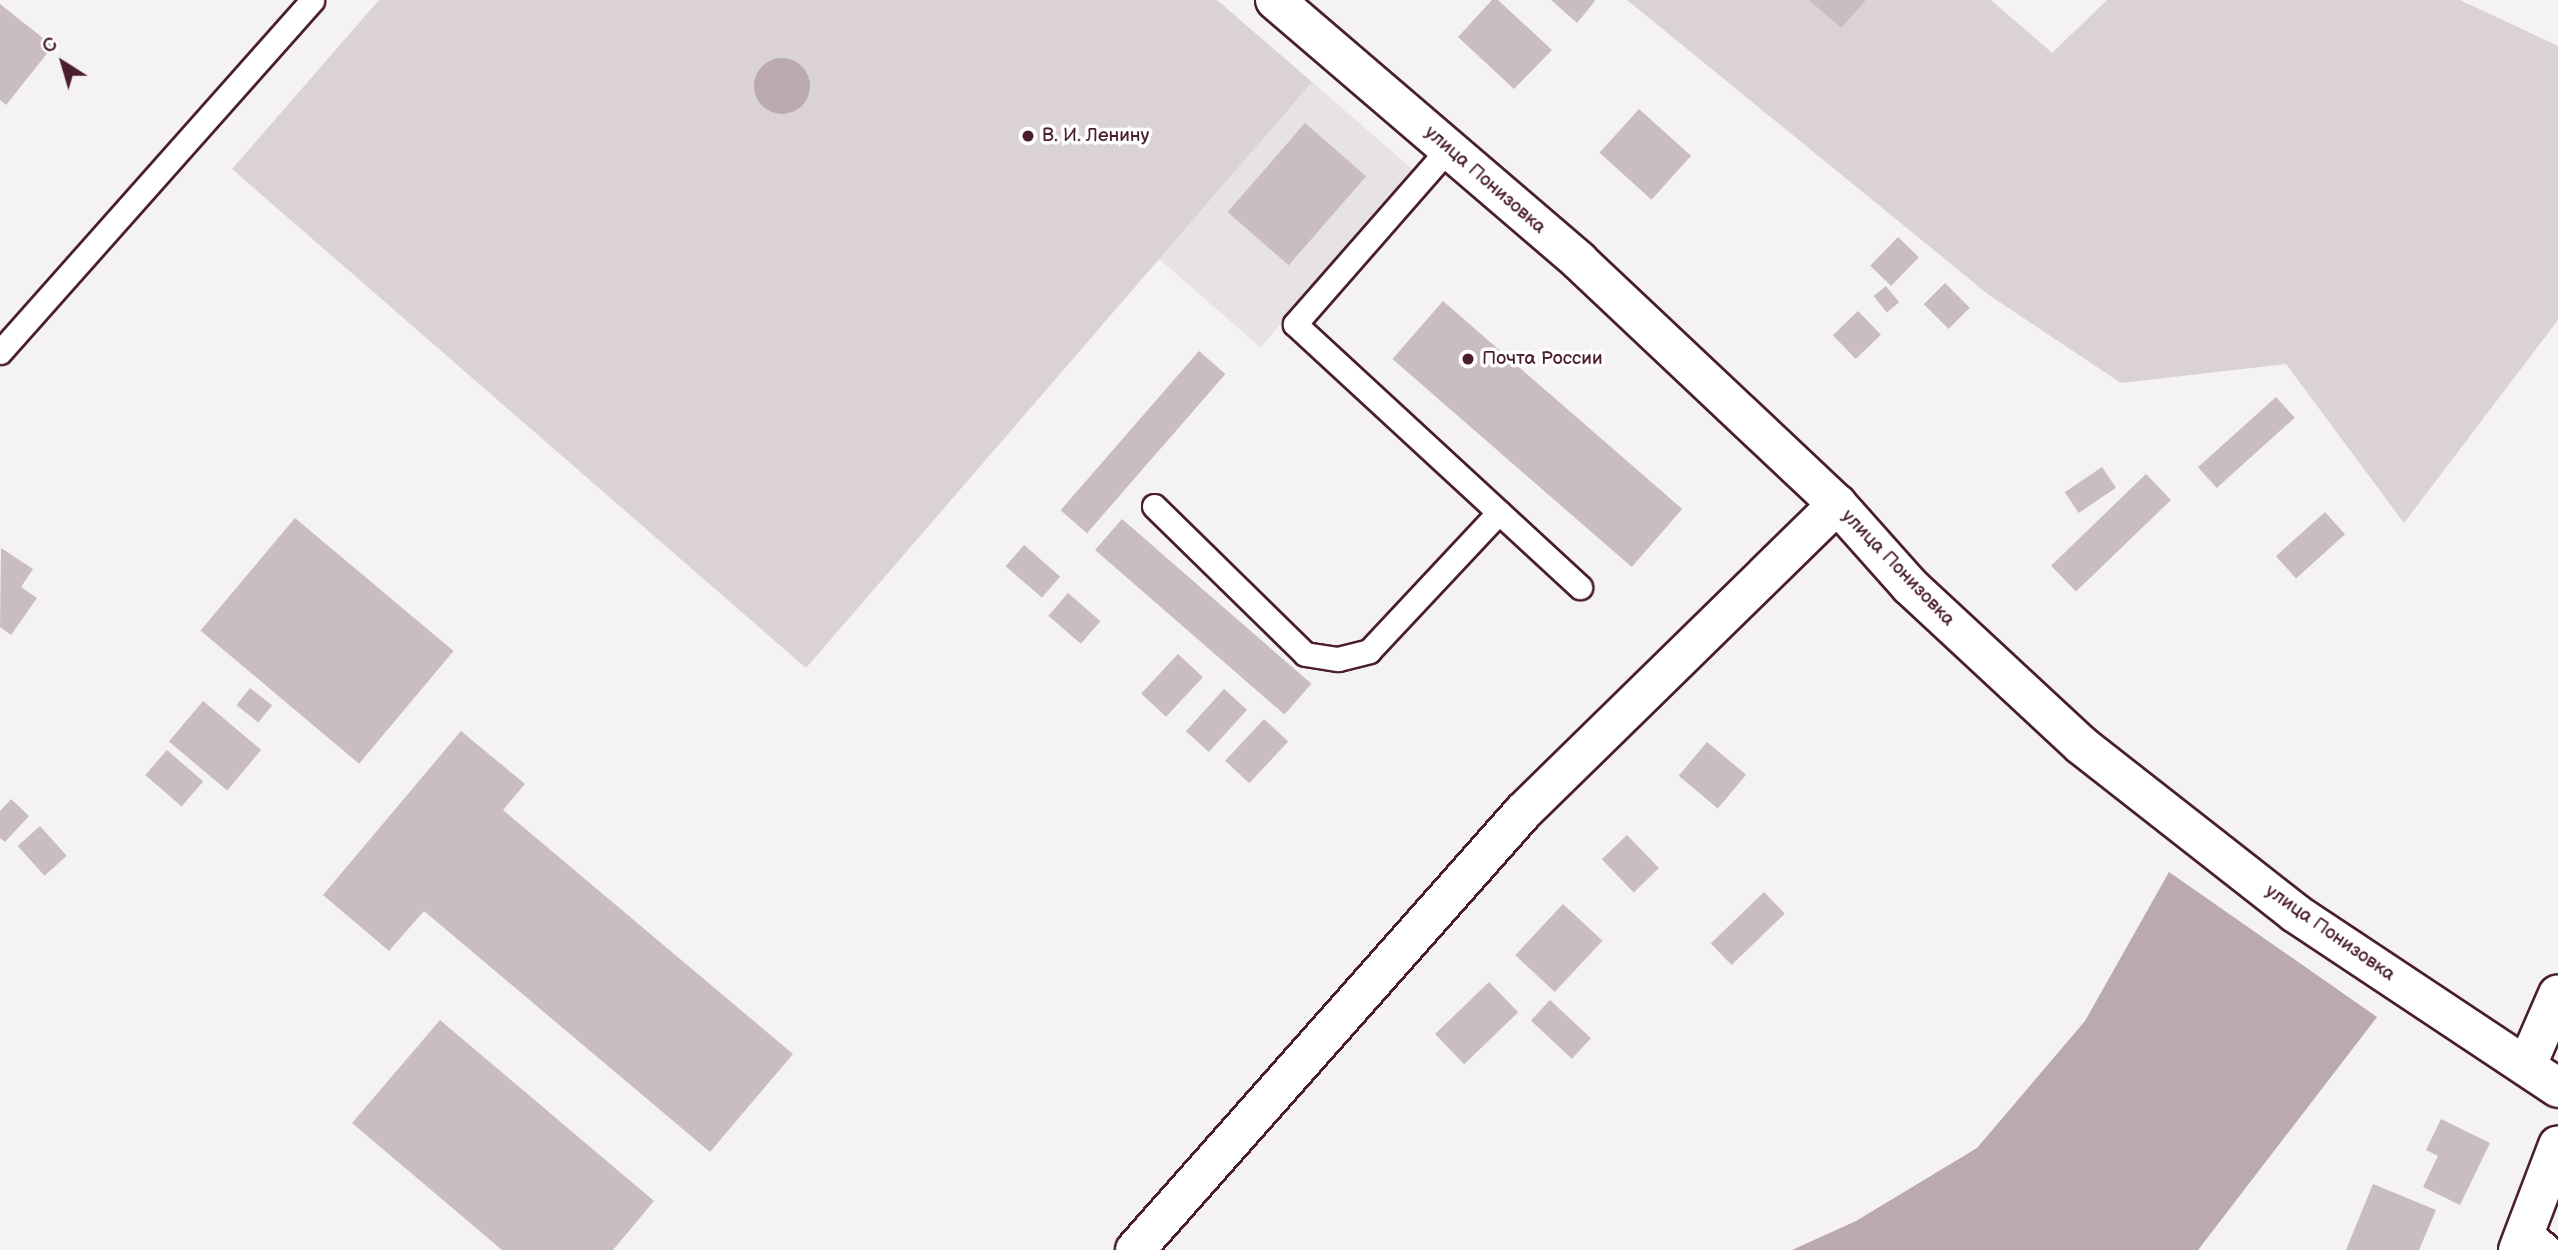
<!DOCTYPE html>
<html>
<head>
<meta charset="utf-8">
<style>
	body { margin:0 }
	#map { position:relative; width:2558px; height:1250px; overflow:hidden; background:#f4f2f2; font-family:"Balsamiq Sans",sans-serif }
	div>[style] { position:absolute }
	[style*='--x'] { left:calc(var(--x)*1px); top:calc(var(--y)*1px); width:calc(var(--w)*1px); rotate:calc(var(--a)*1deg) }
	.built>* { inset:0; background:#e7e2e3; transform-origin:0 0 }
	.green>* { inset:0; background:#dbd2d5 }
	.water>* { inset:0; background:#baa9ae }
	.round { border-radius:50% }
	.building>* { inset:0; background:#cabdc1; transform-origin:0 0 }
	.roads { filter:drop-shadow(2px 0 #4a1f2b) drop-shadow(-2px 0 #4a1f2b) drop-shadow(0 2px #4a1f2b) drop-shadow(0 -2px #4a1f2b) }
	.service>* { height:23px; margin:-11.5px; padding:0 11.5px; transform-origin:11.5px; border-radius:11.5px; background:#fff }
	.minor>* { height:38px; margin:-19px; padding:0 19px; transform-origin:19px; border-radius:19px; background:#fff }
	.secondary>* { height:38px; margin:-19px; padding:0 19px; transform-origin:19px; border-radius:19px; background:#fff }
	.dots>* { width:19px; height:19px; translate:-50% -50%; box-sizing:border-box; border:4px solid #fff; border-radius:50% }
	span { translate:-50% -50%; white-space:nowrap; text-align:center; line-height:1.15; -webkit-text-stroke:7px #fff; paint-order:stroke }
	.poi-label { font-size:19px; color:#4a1f2b }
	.left { translate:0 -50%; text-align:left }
	.street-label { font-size:19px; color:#4a1f2b }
	.north { position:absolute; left:28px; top:28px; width:70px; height:70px; -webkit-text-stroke:5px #fff; paint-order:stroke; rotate:323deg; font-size:19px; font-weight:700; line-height:28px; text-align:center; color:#4a1f2b }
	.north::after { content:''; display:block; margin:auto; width:24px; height:32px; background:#4a1f2b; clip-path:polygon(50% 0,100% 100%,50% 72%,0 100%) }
</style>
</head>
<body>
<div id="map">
	<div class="built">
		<div style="left:1312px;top:82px;width:135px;height:234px;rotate:41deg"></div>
	</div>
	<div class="green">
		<div style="clip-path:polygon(379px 0,1217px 0,1312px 82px,806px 668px,232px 169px)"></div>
		<div style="clip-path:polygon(1627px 0,1991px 0,2052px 53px,2107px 0,2460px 0,2558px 46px,2558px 320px,2404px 523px,2286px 364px,2121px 383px,1989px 295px)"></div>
	</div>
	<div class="water">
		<div class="round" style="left:754px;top:58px;width:56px;height:56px"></div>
		<div style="clip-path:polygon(2169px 872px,2377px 1017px,2198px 1250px,1792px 1250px,1856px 1221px,1977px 1148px,2085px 1021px)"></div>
	</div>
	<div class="building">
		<div style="clip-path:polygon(1492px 0,1498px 0,1552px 50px,1514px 89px,1458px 37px)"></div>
		<div style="clip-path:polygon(1551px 0,1594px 0,1595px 1px,1577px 23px)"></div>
		<div style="clip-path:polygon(1809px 0,1866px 0,1841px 28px)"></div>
		<div style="clip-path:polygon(0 4px,53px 46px,6px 105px,0 100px)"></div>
		<div style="left:1639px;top:109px;width:70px;height:59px;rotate:42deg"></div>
		<div style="left:1305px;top:123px;width:81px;height:118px;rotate:41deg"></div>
		<div style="left:1898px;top:237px;width:29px;height:40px;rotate:44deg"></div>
		<div style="left:1945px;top:283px;width:35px;height:30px;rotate:45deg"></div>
		<div style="left:1886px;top:286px;width:21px;height:16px;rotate:51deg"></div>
		<div style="left:1443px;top:301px;width:317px;height:77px;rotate:41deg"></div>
		<div style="left:1858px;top:311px;width:33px;height:35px;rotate:46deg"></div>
		<div style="left:1199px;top:351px;width:35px;height:211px;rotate:41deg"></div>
		<div style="left:2276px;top:397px;width:28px;height:105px;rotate:48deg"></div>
		<div style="left:2102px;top:467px;width:25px;height:45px;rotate:56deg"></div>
		<div style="left:2146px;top:474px;width:36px;height:132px;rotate:46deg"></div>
		<div style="left:2325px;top:512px;width:30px;height:66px;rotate:48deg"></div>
		<div style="left:295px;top:518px;width:207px;height:147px;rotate:40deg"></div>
		<div style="left:1122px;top:519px;width:251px;height:41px;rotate:41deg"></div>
		<div style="left:1024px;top:545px;width:48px;height:28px;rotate:41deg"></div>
		<div style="clip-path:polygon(1px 548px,33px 569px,21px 587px,37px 598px,11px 635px,0 627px)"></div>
		<div style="left:1068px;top:593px;width:43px;height:30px;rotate:41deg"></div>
		<div style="left:1178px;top:654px;width:34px;height:54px;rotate:43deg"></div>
		<div style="left:250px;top:688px;width:28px;height:22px;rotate:38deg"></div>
		<div style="left:1224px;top:689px;width:31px;height:57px;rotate:42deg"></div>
		<div style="left:203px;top:701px;width:76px;height:53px;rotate:40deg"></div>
		<div style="left:1264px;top:719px;width:33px;height:57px;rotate:43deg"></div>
		<div style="clip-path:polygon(461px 731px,525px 784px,503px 810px,793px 1054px,710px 1152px,424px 911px,389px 951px,323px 895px)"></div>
		<div style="left:1707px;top:742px;width:51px;height:44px;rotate:40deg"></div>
		<div style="left:167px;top:750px;width:48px;height:33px;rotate:41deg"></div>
		<div style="clip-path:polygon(11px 799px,29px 816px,5px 842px,0 838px,0 811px)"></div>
		<div style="left:40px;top:826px;width:40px;height:30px;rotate:48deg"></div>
		<div style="left:1627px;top:835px;width:46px;height:35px;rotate:46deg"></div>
		<div style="left:1764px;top:892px;width:30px;height:74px;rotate:46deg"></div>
		<div style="left:1563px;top:904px;width:54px;height:70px;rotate:43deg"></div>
		<div style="left:1489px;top:982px;width:42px;height:75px;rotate:46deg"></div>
		<div style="left:1550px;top:1000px;width:56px;height:28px;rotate:43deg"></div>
		<div style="clip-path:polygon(440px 1020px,654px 1201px,613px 1250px,502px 1250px,352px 1123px)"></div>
		<div style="clip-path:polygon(2441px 1119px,2490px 1143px,2460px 1205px,2423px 1187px,2438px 1156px,2426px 1150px)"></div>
		<div style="clip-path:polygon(2373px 1184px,2436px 1210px,2419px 1250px,2346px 1250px)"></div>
	</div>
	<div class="roads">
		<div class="service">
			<div style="--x:1449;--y:148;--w:234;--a:131.2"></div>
			<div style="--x:1295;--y:324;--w:388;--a:42.7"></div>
			<div style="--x:0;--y:352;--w:470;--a:-48.4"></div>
			<div style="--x:1154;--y:506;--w:211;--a:44.4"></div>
			<div style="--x:1305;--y:654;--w:33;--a:9"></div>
			<div style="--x:1338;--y:659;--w:32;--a:-14"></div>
			<div style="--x:1369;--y:651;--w:190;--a:-46.9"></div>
			<div style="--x:2526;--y:1228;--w:34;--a:40"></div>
		</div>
		<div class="minor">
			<div style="--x:2527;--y:1065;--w:77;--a:-66.4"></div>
			<div style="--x:1135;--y:1250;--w:585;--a:-48.46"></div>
			<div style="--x:1523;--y:812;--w:440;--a:-44.4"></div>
			<div style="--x:2518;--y:1250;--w:112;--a:-69.1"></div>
		</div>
		<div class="secondary">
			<div style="--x:1275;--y:0;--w:401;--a:40.6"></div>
			<div style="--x:1579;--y:261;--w:354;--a:43.3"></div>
			<div style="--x:1837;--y:504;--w:110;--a:48.3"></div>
			<div style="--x:1910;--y:586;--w:233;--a:42.9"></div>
			<div style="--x:2081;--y:745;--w:272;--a:38.1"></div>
			<div style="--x:2295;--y:913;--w:316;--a:33.6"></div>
		</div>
	</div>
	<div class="dots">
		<div style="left:1028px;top:136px;background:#4a1f2b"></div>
		<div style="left:1468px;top:359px;background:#4a1f2b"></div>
	</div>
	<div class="poi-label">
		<span class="left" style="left:1042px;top:136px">В. И. Ленину</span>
		<span class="left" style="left:1482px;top:359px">Почта России</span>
	</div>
	<div class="street-label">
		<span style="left:1485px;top:180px;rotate:41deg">улица Понизовка</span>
		<span style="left:1898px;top:568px;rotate:46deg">улица Понизовка</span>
		<span style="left:2330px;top:933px;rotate:35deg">улица Понизовка</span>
	</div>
	<div class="north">С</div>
</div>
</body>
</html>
